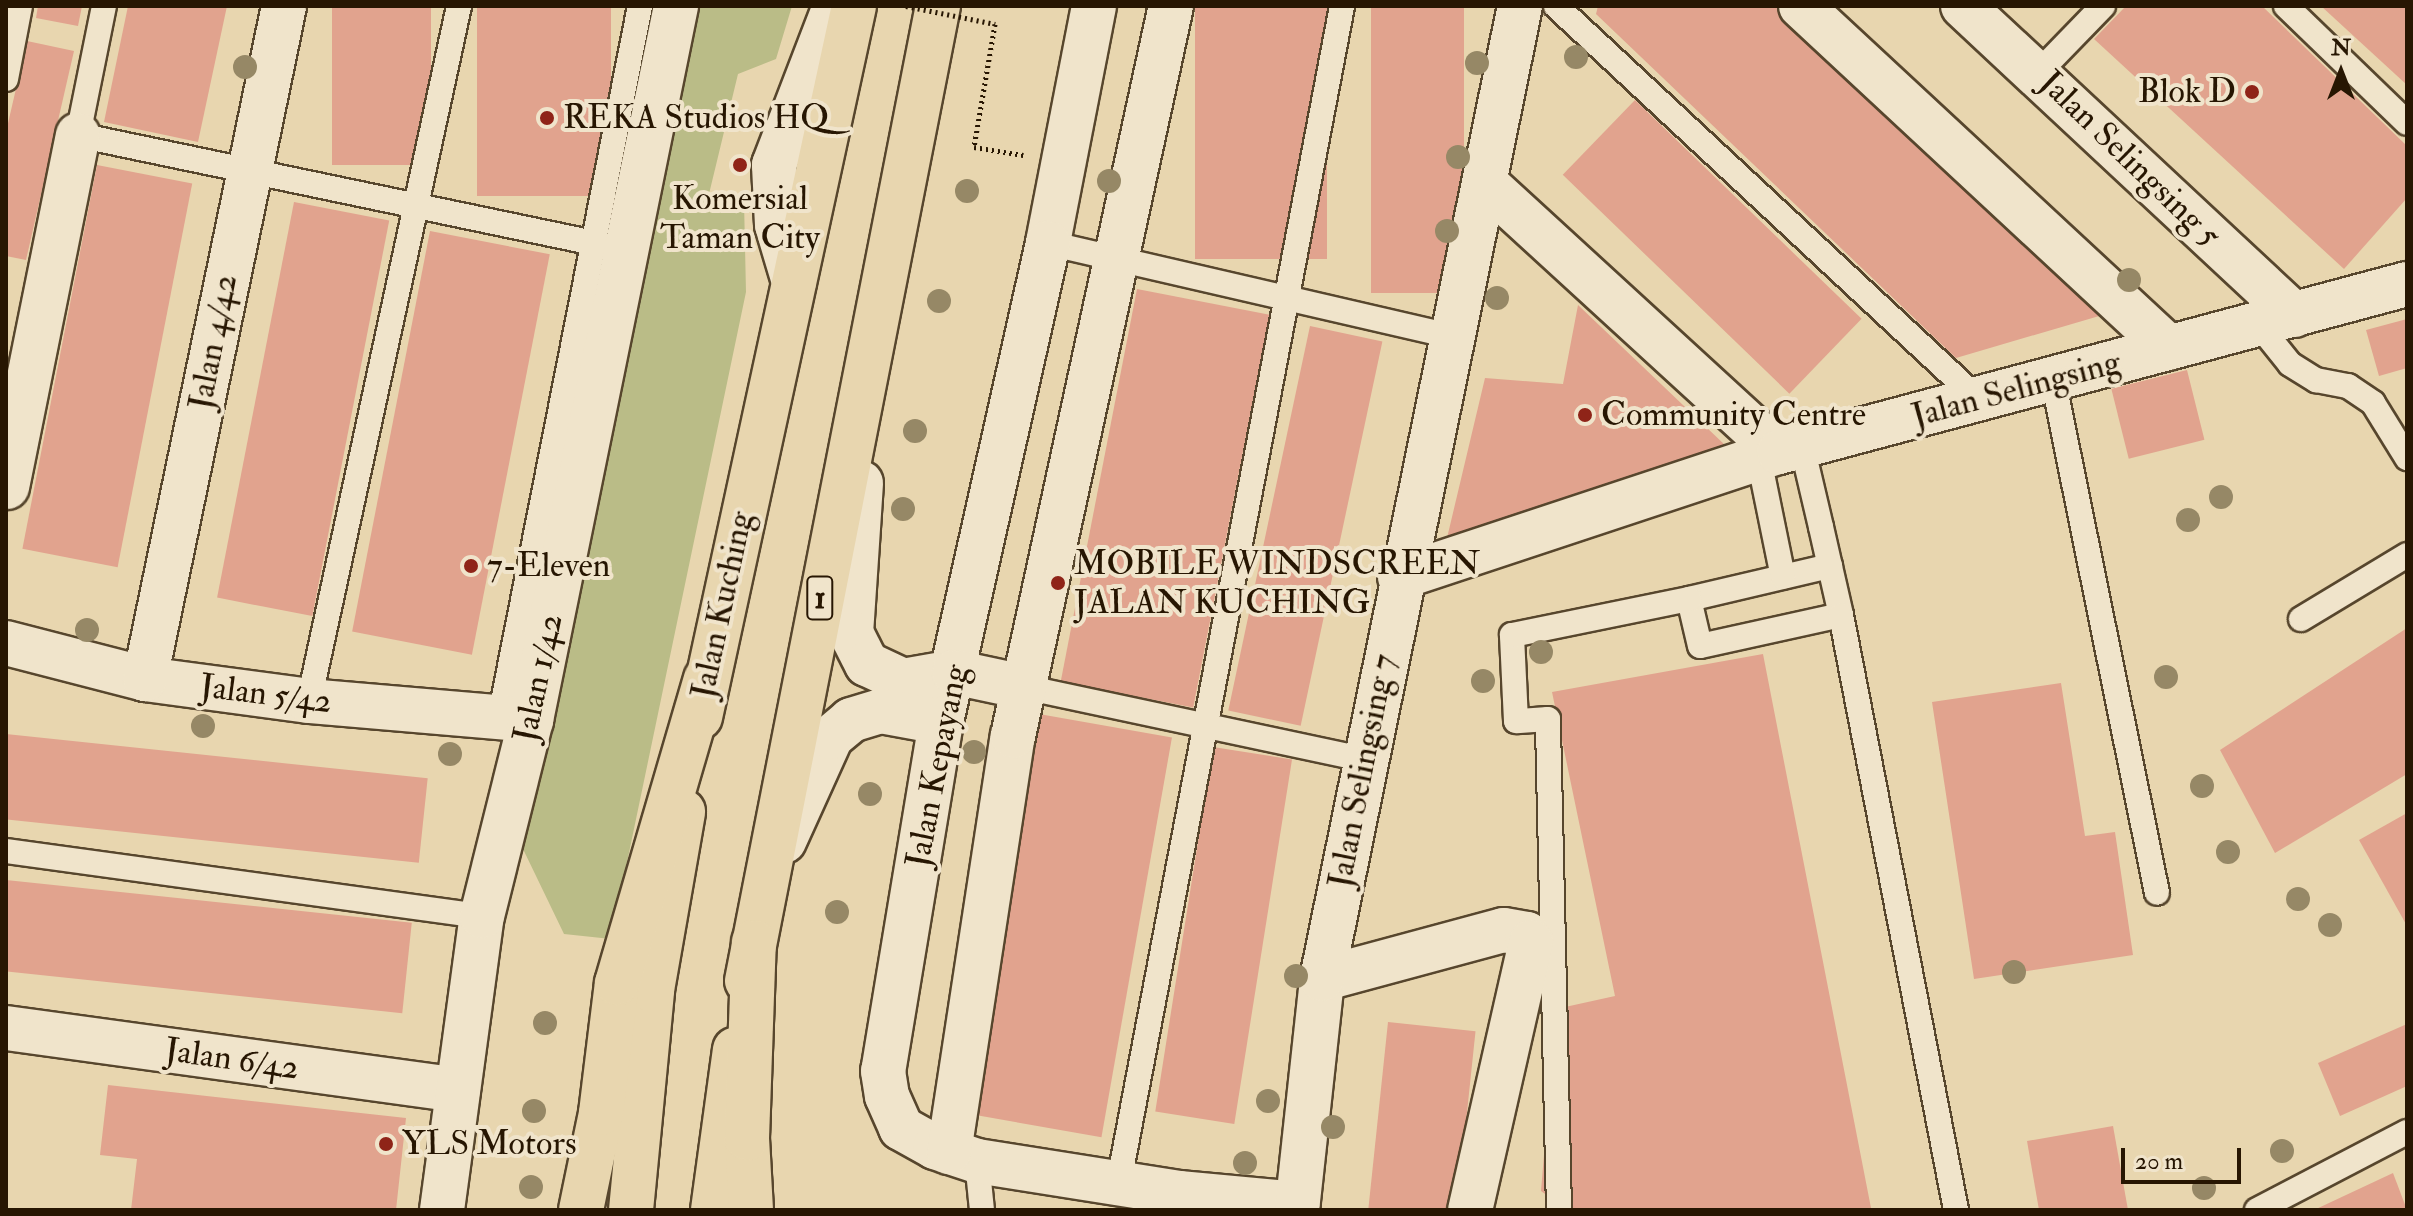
<!DOCTYPE html>
<html>
<head>
<meta charset="utf-8">
<style>
	body { margin:0 }
	#map { position:relative; width:2413px; height:1216px; overflow:hidden; background:#e8d6af; font-family:"IM FELL Double Pica",serif }
	div>[style] { position:absolute }
	[style*='--x'] { left:calc(var(--x)*1px); top:calc(var(--y)*1px); width:calc(var(--w)*1px); rotate:calc(var(--a)*1deg) }
	.green>* { inset:0; background:#babc87 }
	.building>* { inset:0; background:#e1a38e; transform-origin:0 0 }
	.path>* { height:5px; margin-top:-2.5px; transform-origin:0; background:repeating-linear-gradient(90deg,#271602 0 2px,transparent 0 6px) }
	.roads { filter:drop-shadow(2px 0 #57462d) drop-shadow(-2px 0 #57462d) drop-shadow(0 2px #57462d) drop-shadow(0 -2px #57462d) }
	.service>* { height:24px; margin:-12px; padding:0 12px; transform-origin:12px; border-radius:12px; background:#f0e4cb }
	.minor>* { height:44px; margin:-22px; padding:0 22px; transform-origin:22px; border-radius:22px; background:#f0e4cb }
	.tertiary>* { height:44px; margin:-22px; padding:0 22px; transform-origin:22px; border-radius:22px; background:#f0e4cb }
	.trunk>* { height:44px; margin:-22px; padding:0 22px; transform-origin:22px; border-radius:22px; background:#e8d6af }
	.motorway>* { height:44px; margin:-22px; padding:0 22px; transform-origin:22px; border-radius:22px; background:#e8d6af }
	.path-bridge>* { height:5px; margin-top:-2.5px; transform-origin:0; background:repeating-linear-gradient(90deg,#271602 0 2px,transparent 0 6px) }
	.trees>* { width:24px; height:24px; margin:-12px; border-radius:50%; background:#968866 }
	.dots>* { width:22px; height:22px; translate:-50% -50%; box-sizing:border-box; border:4px solid #f0e4cb; border-radius:50% }
	span { translate:-50% -50%; white-space:nowrap; text-align:center; line-height:1.15; -webkit-text-stroke:8px #f0e4cb; paint-order:stroke }
	.shield-label span { padding:2px 6px; background:#f0e4cb; border:2px solid; border-radius:6px; -webkit-text-stroke-width:0 }
	.shield-label { font-size:32px; color:#271602; font-weight:700 }
	.poi-label { font-size:34px; color:#271602 }
	.right { translate:-100% -50%; text-align:right }
	.left { translate:0 -50%; text-align:left }
	.street-label { font-size:34px; color:#271602 }
	.frame { position:absolute; inset:0; border:8px solid #271602; pointer-events:none }
	.north { position:absolute; left:2301px; top:32px; width:80px; height:80px; -webkit-text-stroke:6px #f0e4cb; paint-order:stroke; rotate:0deg; font-size:22px; font-weight:700; line-height:32px; text-align:center; color:#271602 }
	.north::after { content:''; display:block; margin:auto; width:28px; height:36px; background:#271602; clip-path:polygon(50% 0,100% 100%,50% 72%,0 100%) }
	.scale { position:absolute; left:2121px; top:1148px; width:120px; height:36px; box-sizing:border-box; border:4px solid #271602; border-top:0; padding-left:10px; font-size:24px; line-height:28px; white-space:nowrap; color:#271602; -webkit-text-stroke:6px #f0e4cb; paint-order:stroke }
</style>
</head>
<body>
<div id="map">
	<div class="green">
		<div style="clip-path:polygon(695px 6px,792px 6px,776px 59px,738px 74px,709px 194px,744px 201px,746px 292px,611px 939px,564px 934px,523px 849px)"></div>
	</div>
	<div class="building">
		<div style="clip-path:polygon(38px 6px,82px 6px,78px 26px,36px 18px)"></div>
		<div style="clip-path:polygon(128px 6px,227px 6px,198px 142px,104px 122px)"></div>
		<div style="left:332px;top:6px;width:99px;height:159px"></div>
		<div style="left:477px;top:6px;width:134px;height:190px"></div>
		<div style="left:1195px;top:6px;width:132px;height:253px"></div>
		<div style="left:1371px;top:6px;width:93px;height:287px"></div>
		<div style="clip-path:polygon(1598px 6px,1777px 6px,2028px 247px,2106px 314px,1956px 358px,1596px 14px)"></div>
		<div style="clip-path:polygon(2126px 6px,2262px 6px,2407px 146px,2407px 198px,2344px 269px,2094px 39px)"></div>
		<div style="clip-path:polygon(2321px 6px,2407px 6px,2407px 85px)"></div>
		<div style="clip-path:polygon(27px 41px,74px 51px,26px 260px,6px 256px,6px 132px)"></div>
		<div style="left:1635px;top:100px;width:315px;height:104px;rotate:44deg"></div>
		<div style="left:97px;top:165px;width:97px;height:391px;rotate:11deg"></div>
		<div style="left:294px;top:202px;width:97px;height:403px;rotate:11deg"></div>
		<div style="left:430px;top:231px;width:122px;height:408px;rotate:11deg"></div>
		<div style="left:1137px;top:289px;width:135px;height:400px;rotate:11deg"></div>
		<div style="clip-path:polygon(1578px 305px,1726px 446px,1447px 538px,1485px 378px,1563px 384px)"></div>
		<div style="clip-path:polygon(2407px 319px,2407px 368px,2379px 376px,2366px 330px)"></div>
		<div style="left:1310px;top:326px;width:74px;height:393px;rotate:12deg"></div>
		<div style="left:2187px;top:370px;width:72px;height:78px;rotate:76deg"></div>
		<div style="clip-path:polygon(2407px 628px,2407px 774px,2275px 853px,2220px 750px)"></div>
		<div style="clip-path:polygon(1763px 654px,1871px 1208px,1567px 1210px,1541px 1191px,1556px 1009px,1615px 996px,1552px 692px)"></div>
		<div style="clip-path:polygon(2061px 683px,2085px 836px,2115px 832px,2133px 955px,1974px 979px,1932px 702px)"></div>
		<div style="left:1039px;top:714px;width:135px;height:406px;rotate:10deg"></div>
		<div style="left:6px;top:734px;width:424px;height:85px;rotate:6deg"></div>
		<div style="left:1213px;top:747px;width:80px;height:369px;rotate:9deg"></div>
		<div style="clip-path:polygon(2407px 813px,2407px 926px,2359px 840px)"></div>
		<div style="left:6px;top:880px;width:408px;height:91px;rotate:6deg"></div>
		<div style="left:1388px;top:1022px;width:88px;height:189px;rotate:6deg"></div>
		<div style="clip-path:polygon(2407px 1024px,2407px 1086px,2340px 1116px,2318px 1063px)"></div>
		<div style="clip-path:polygon(108px 1085px,406px 1118px,396px 1210px,131px 1210px,137px 1159px,100px 1155px)"></div>
		<div style="clip-path:polygon(2113px 1126px,2128px 1210px,2039px 1210px,2027px 1141px)"></div>
		<div style="clip-path:polygon(2393px 1173px,2407px 1210px,2314px 1210px)"></div>
	</div>
	<div class="path">
		<div style="--x:995;--y:24;--w:125;--a:99.7"></div>
		<div style="--x:974;--y:147;--w:50;--a:9.3"></div>
	</div>
	<div class="roads">
		<div class="service">
			<div style="--x:104;--y:6;--w:132;--a:101.4"></div>
			<div style="--x:78;--y:135;--w:547;--a:11.82"></div>
			<div style="--x:1556;--y:6;--w:577;--a:42.96"></div>
			<div style="--x:2286;--y:6;--w:168;--a:44"></div>
			<div style="--x:2039;--y:72;--w:92;--a:-45.9"></div>
			<div style="--x:6;--y:79;--w:74;--a:-79.1"></div>
			<div style="--x:1048;--y:243;--w:413;--a:13"></div>
			<div style="--x:2258;--y:324;--w:51;--a:51.3"></div>
			<div style="--x:2290;--y:364;--w:31;--a:32"></div>
			<div style="--x:2316;--y:380;--w:33;--a:11"></div>
			<div style="--x:2348;--y:386;--w:30;--a:34"></div>
			<div style="--x:2373;--y:403;--w:65;--a:58.3"></div>
			<div style="--x:2053;--y:379;--w:524;--a:78.56"></div>
			<div style="--x:1802;--y:446;--w:83;--a:76.8"></div>
			<div style="--x:1821;--y:527;--w:90;--a:77.2"></div>
			<div style="--x:1841;--y:615;--w:144;--a:167.6"></div>
			<div style="--x:1700;--y:646;--w:48;--a:-103.2"></div>
			<div style="--x:1689;--y:599;--w:145;--a:-13.2"></div>
			<div style="--x:1759;--y:459;--w:120;--a:78.5"></div>
			<div style="--x:1841;--y:615;--w:606;--a:79.06"></div>
			<div style="--x:2301;--y:619;--w:124;--a:-31.1"></div>
			<div style="--x:1024;--y:687;--w:347;--a:12"></div>
			<div style="--x:309;--y:701;--w:711;--a:-77.82"></div>
			<div style="--x:500;--y:717;--w:725;--a:-78.86"></div>
			<div style="--x:6;--y:851;--w:480;--a:7.8"></div>
			<div style="--x:977;--y:1161;--w:49;--a:84.2"></div>
			<div style="--x:1119;--y:1181;--w:1196;--a:-79.25"></div>
			<div style="--x:1559;--y:1210;--w:491;--a:-91.3"></div>
			<div style="--x:1548;--y:719;--w:32;--a:176"></div>
			<div style="--x:1516;--y:721;--w:86;--a:-92.7"></div>
			<div style="--x:1512;--y:635;--w:181;--a:-11.5"></div>
			<div style="--x:2257;--y:1210;--w:169;--a:-27.5"></div>
		</div>
		<div class="minor">
			<div style="--x:1094;--y:6;--w:241;--a:101"></div>
			<div style="--x:1048;--y:243;--w:491;--a:102.6"></div>
			<div style="--x:941;--y:722;--w:354;--a:99.4"></div>
			<div style="--x:883;--y:1071;--w:25;--a:81"></div>
			<div style="--x:887;--y:1096;--w:35;--a:66"></div>
			<div style="--x:901;--y:1128;--w:39;--a:29"></div>
			<div style="--x:935;--y:1147;--w:44;--a:18.4"></div>
			<div style="--x:977;--y:1161;--w:205;--a:9"></div>
			<div style="--x:1179;--y:1193;--w:119;--a:5.3"></div>
			<div style="--x:1801;--y:6;--w:502;--a:42.9"></div>
			<div style="--x:1963;--y:6;--w:453;--a:43"></div>
			<div style="--x:1485;--y:183;--w:398;--a:42.5"></div>
			<div style="--x:794;--y:282;--w:59;--a:-106.6"></div>
			<div style="--x:777;--y:225;--w:60;--a:-92.9"></div>
			<div style="--x:774;--y:165;--w:170;--a:-69"></div>
			<div style="--x:861;--y:483;--w:150;--a:93.8"></div>
			<div style="--x:851;--y:633;--w:35;--a:63"></div>
			<div style="--x:867;--y:664;--w:40;--a:25"></div>
			<div style="--x:903;--y:681;--w:52;--a:-10"></div>
			<div style="--x:954;--y:672;--w:72;--a:12.1"></div>
			<div style="--x:7;--y:487;--w:359;--a:-78.6"></div>
			<div style="--x:1400;--y:577;--w:399;--a:-18.3"></div>
			<div style="--x:1779;--y:452;--w:650;--a:-14.98"></div>
			<div style="--x:6;--y:643;--w:144;--a:14.5"></div>
			<div style="--x:145;--y:679;--w:165;--a:7.6"></div>
			<div style="--x:309;--y:701;--w:223;--a:4.9"></div>
			<div style="--x:145;--y:679;--w:687;--a:-78.33"></div>
			<div style="--x:784;--y:841;--w:114;--a:-65.7"></div>
			<div style="--x:831;--y:737;--w:26;--a:-40"></div>
			<div style="--x:851;--y:720;--w:31;--a:-17"></div>
			<div style="--x:881;--y:711;--w:61;--a:10.4"></div>
			<div style="--x:1322;--y:979;--w:188;--a:-15.1"></div>
			<div style="--x:1504;--y:930;--w:23;--a:10"></div>
			<div style="--x:1527;--y:934;--w:9;--a:63"></div>
			<div style="--x:1531;--y:942;--w:275;--a:102.8"></div>
			<div style="--x:6;--y:1028;--w:456;--a:7.8"></div>
			<div style="--x:949;--y:1152;--w:421;--a:-81.3"></div>
			<div style="--x:1013;--y:736;--w:747;--a:-77.79"></div>
			<div style="--x:1297;--y:1210;--w:232;--a:-83.8"></div>
			<div style="--x:1322;--y:979;--w:993;--a:-78.5"></div>
		</div>
		<div class="tertiary">
			<div style="--x:442;--y:1210;--w:297;--a:-82.3"></div>
			<div style="--x:482;--y:916;--w:202;--a:-76"></div>
			<div style="--x:531;--y:720;--w:729;--a:-78.52"></div>
		</div>
		<div class="trunk">
			<div style="--x:700;--y:717;--w:727;--a:-77.78"></div>
			<div style="--x:747;--y:981;--w:994;--a:-78.92"></div>
			<div style="--x:631;--y:1210;--w:221;--a:-84.5"></div>
			<div style="--x:652;--y:990;--w:181;--a:-80.1"></div>
			<div style="--x:713;--y:1210;--w:162;--a:-82.2"></div>
		</div>
		<div class="motorway">
			<div style="--x:581;--y:1210;--w:99;--a:-78.3"></div>
			<div style="--x:601;--y:1113;--w:131;--a:-83"></div>
			<div style="--x:617;--y:983;--w:317;--a:-73.7"></div>
			<div style="--x:751;--y:1210;--w:72;--a:-93.2"></div>
			<div style="--x:747;--y:1138;--w:196;--a:-88"></div>
		</div>
	</div>
	<div class="path-bridge">
		<div style="--x:906;--y:6;--w:91;--a:11.4"></div>
	</div>
	<div class="trees">
		<div style="left:1576px;top:57px"></div>
		<div style="left:1477px;top:63px"></div>
		<div style="left:245px;top:67px"></div>
		<div style="left:1458px;top:157px"></div>
		<div style="left:1109px;top:181px"></div>
		<div style="left:967px;top:191px"></div>
		<div style="left:1447px;top:231px"></div>
		<div style="left:2129px;top:280px"></div>
		<div style="left:1497px;top:298px"></div>
		<div style="left:939px;top:301px"></div>
		<div style="left:915px;top:431px"></div>
		<div style="left:2221px;top:497px"></div>
		<div style="left:903px;top:509px"></div>
		<div style="left:2188px;top:520px"></div>
		<div style="left:87px;top:630px"></div>
		<div style="left:1541px;top:652px"></div>
		<div style="left:2166px;top:677px"></div>
		<div style="left:1483px;top:681px"></div>
		<div style="left:203px;top:726px"></div>
		<div style="left:974px;top:752px"></div>
		<div style="left:450px;top:754px"></div>
		<div style="left:2202px;top:786px"></div>
		<div style="left:870px;top:794px"></div>
		<div style="left:2228px;top:852px"></div>
		<div style="left:2298px;top:899px"></div>
		<div style="left:837px;top:912px"></div>
		<div style="left:2330px;top:925px"></div>
		<div style="left:2014px;top:972px"></div>
		<div style="left:1296px;top:976px"></div>
		<div style="left:545px;top:1023px"></div>
		<div style="left:1268px;top:1101px"></div>
		<div style="left:534px;top:1111px"></div>
		<div style="left:1333px;top:1127px"></div>
		<div style="left:2282px;top:1151px"></div>
		<div style="left:1245px;top:1163px"></div>
		<div style="left:531px;top:1187px"></div>
		<div style="left:2204px;top:1188px"></div>
	</div>
	<div class="dots">
		<div style="left:2252px;top:92px;background:#8f2418"></div>
		<div style="left:547px;top:118px;background:#8f2418"></div>
		<div style="left:740px;top:165px;background:#8f2418"></div>
		<div style="left:1585px;top:415px;background:#8f2418"></div>
		<div style="left:471px;top:566px;background:#8f2418"></div>
		<div style="left:1058px;top:583px;background:#8f2418"></div>
		<div style="left:386px;top:1144px;background:#8f2418"></div>
	</div>
	<div class="shield-label">
		<span style="left:820px;top:598px">1</span>
	</div>
	<div class="poi-label">
		<span class="right" style="left:2236px;top:92px">Blok D</span>
		<span class="left" style="left:563px;top:118px">REKA Studios HQ</span>
		<span style="left:740px;top:218px">Komersial<br>Taman City</span>
		<span class="left" style="left:1601px;top:415px">Community Centre</span>
		<span class="left" style="left:1074px;top:583px">MOBILE WINDSCREEN<br>JALAN KUCHING</span>
		<span class="left" style="left:487px;top:566px">7-Eleven</span>
		<span class="left" style="left:402px;top:1144px">YLS Motors</span>
	</div>
	<div class="street-label">
		<span style="left:2130px;top:159px;rotate:44deg">Jalan Selingsing 5</span>
		<span style="left:213px;top:342px;rotate:-79deg">Jalan 4/42</span>
		<span style="left:2016px;top:389px;rotate:-15deg">Jalan Selingsing</span>
		<span style="left:722px;top:605px;rotate:-78deg">Jalan Kuching</span>
		<span style="left:538px;top:678px;rotate:-78deg">Jalan 1/42</span>
		<span style="left:266px;top:694px;rotate:7deg">Jalan 5/42</span>
		<span style="left:937px;top:766px;rotate:-79deg">Jalan Kepayang</span>
		<span style="left:1362px;top:771px;rotate:-79deg">Jalan Selingsing 7</span>
		<span style="left:232px;top:1059px;rotate:8deg">Jalan 6/42</span>
	</div>
	<div class="frame"></div>
	<div class="north">N</div>
	<div class="scale">20 m</div>
</div>
</body>
</html>
